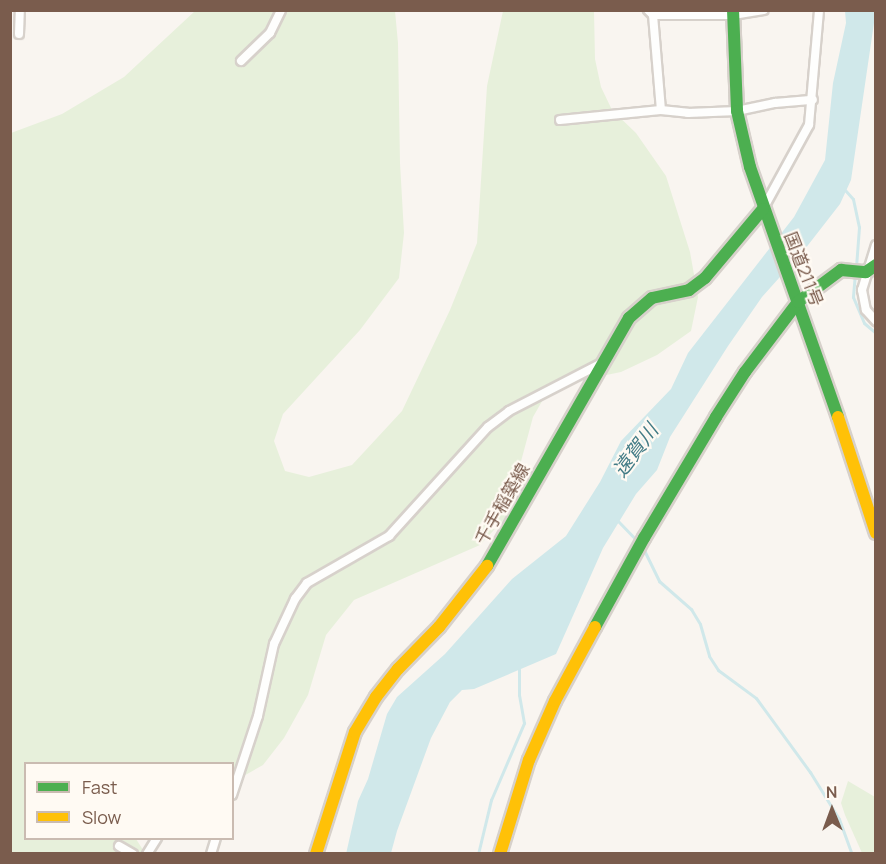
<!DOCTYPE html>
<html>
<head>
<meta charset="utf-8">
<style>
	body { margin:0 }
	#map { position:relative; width:886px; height:864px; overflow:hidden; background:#f9f5f0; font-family:Manrope,"Noto Sans JP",sans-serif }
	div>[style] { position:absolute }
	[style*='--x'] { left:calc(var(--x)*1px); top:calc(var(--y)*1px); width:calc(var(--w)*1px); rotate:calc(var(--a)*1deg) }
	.green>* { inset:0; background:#e7f0db }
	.water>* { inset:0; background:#d0e8ea }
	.stream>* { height:3px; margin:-1.5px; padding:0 1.5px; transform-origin:1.5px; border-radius:1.5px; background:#d0e8ea }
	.roads { filter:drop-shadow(2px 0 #d7d1cb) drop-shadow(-2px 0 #d7d1cb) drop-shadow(0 2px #d7d1cb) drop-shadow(0 -2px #d7d1cb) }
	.street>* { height:8px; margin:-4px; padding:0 4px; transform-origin:4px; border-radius:4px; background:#fefefd }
	.fast>* { height:12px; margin:-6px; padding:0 6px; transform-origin:6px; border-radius:6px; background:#4caf50 }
	.slow>* { height:12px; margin:-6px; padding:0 6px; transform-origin:6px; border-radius:6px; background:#ffc107 }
	span { translate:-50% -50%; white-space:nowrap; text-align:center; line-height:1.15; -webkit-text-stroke:4.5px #fffaf3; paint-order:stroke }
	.street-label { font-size:18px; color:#7a5c4d }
	.water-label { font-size:20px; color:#437c86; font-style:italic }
	.frame { position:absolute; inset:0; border:12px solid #7a5c4d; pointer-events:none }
	.legend { position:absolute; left:24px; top:762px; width:210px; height:78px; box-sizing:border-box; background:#fffaf3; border:2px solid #cabbb1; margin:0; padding:8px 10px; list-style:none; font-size:18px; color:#7a5c4d }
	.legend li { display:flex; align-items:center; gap:12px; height:30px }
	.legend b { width:30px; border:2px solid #cabbb1 }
	.north { position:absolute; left:802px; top:780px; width:60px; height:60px; -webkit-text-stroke:4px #fffaf3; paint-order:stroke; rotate:359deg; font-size:16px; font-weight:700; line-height:24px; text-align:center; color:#7a5c4d }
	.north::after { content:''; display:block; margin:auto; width:21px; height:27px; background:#7a5c4d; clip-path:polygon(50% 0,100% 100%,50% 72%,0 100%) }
</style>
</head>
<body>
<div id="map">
	<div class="green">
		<div style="clip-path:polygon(195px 11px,395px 11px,398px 43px,400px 163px,404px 233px,399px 278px,360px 330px,283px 414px,274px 441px,285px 471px,309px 477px,352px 465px,402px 411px,450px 310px,477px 243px,487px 86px,503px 11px,594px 11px,595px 59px,601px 87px,612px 110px,636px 133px,666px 176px,690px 252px,698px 297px,691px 331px,657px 355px,621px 372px,572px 382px,545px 396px,533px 417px,506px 517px,480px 545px,354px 600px,326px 635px,308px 695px,284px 738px,263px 765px,233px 782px,232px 764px,26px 764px,26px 838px,136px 839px,145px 853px,11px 854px,11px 133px,62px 114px,124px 77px)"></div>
		<div style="clip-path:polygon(848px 781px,875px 797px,875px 853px,862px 853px,845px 815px,841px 803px)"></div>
	</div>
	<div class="water">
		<div style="clip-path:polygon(845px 11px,875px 11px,875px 16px,851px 180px,840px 204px,805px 249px,762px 297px,728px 346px,670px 437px,657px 470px,636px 494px,603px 548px,556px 654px,474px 689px,462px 690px,450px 702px,431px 738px,397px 831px,391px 853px,346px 854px,358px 801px,368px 779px,387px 714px,397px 697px,445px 654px,512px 579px,566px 536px,600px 482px,621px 441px,671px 389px,688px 353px,794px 217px,825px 160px,833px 83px,846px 23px)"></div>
	</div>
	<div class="stream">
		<div style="--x:845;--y:190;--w:12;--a:48"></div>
		<div style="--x:853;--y:199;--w:29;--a:78"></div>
		<div style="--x:859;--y:227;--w:40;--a:94.3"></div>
		<div style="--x:855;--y:273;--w:24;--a:95"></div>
		<div style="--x:853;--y:297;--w:28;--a:67"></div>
		<div style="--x:864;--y:323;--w:16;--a:40"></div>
		<div style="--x:617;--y:520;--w:32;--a:46"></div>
		<div style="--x:643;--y:548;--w:37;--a:64"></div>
		<div style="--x:659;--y:581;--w:43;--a:41.2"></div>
		<div style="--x:691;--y:609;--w:17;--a:59"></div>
		<div style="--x:700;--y:624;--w:33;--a:74"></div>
		<div style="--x:709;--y:656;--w:17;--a:57"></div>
		<div style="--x:718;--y:670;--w:47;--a:36.4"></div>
		<div style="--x:756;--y:698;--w:92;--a:53.9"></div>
		<div style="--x:810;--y:772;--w:55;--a:58.3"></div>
		<div style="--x:839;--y:819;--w:37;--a:70"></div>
		<div style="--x:478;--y:854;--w:56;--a:-76.5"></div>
		<div style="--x:491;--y:800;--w:84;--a:-66.8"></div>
		<div style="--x:524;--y:723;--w:28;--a:-100"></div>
		<div style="--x:519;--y:695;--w:26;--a:-90"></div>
	</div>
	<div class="roads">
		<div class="street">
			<div style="--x:648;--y:10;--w:7;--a:45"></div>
			<div style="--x:653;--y:15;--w:80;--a:0"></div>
			<div style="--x:733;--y:15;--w:31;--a:-9"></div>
			<div style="--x:653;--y:15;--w:95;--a:85.2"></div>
			<div style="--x:19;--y:34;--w:24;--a:-88"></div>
			<div style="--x:241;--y:61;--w:40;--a:-44"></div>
			<div style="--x:270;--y:33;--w:25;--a:-64"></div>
			<div style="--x:560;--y:120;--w:101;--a:-5.7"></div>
			<div style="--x:661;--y:110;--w:27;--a:6"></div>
			<div style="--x:688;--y:113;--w:49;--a:-2.3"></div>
			<div style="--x:737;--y:111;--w:39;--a:-12"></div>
			<div style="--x:775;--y:103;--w:38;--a:-5"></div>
			<div style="--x:763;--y:209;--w:96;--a:-61.3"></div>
			<div style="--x:809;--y:125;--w:115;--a:-85"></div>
			<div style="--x:876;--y:245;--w:47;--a:107.3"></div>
			<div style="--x:862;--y:290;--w:20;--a:79"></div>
			<div style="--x:866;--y:310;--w:15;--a:48"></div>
			<div style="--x:232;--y:795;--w:83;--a:-71.8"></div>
			<div style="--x:258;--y:716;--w:74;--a:-77.5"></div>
			<div style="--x:274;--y:644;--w:50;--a:-65"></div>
			<div style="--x:295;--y:599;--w:20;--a:-53"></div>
			<div style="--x:307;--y:583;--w:95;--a:-29.8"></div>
			<div style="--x:389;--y:536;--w:147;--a:-47.8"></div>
			<div style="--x:488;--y:427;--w:26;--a:-37"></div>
			<div style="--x:509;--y:411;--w:105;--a:-27.3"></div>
			<div style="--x:119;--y:846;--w:16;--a:30"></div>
			<div style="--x:147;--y:854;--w:19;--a:-58"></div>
			<div style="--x:211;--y:854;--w:17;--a:-73"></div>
		</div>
		<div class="fast">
			<div style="--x:733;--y:10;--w:101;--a:87.7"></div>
			<div style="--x:737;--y:111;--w:57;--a:76.9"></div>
			<div style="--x:750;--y:167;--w:265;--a:70.6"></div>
			<div style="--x:487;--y:566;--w:286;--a:-60.2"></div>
			<div style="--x:629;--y:318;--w:30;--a:-41"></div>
			<div style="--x:652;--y:298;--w:38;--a:-12"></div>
			<div style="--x:689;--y:290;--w:20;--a:-37"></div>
			<div style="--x:705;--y:278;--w:90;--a:-50"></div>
			<div style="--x:595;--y:627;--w:102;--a:-61.2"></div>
			<div style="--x:644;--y:538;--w:141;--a:-59.2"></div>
			<div style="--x:716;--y:417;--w:54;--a:-57.2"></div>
			<div style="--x:745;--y:372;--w:88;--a:-52.9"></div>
			<div style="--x:798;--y:302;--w:54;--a:-36.7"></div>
			<div style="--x:841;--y:270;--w:25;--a:5"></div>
			<div style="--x:866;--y:272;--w:12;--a:-35"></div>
		</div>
		<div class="slow">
			<div style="--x:838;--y:417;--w:122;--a:71.9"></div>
			<div style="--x:316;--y:854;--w:128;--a:-72.3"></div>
			<div style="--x:355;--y:732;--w:41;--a:-59"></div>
			<div style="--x:376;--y:697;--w:36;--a:-52"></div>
			<div style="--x:398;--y:669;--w:59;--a:-45.7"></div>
			<div style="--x:439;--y:627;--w:78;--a:-51.8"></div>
			<div style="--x:500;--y:854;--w:98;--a:-72.9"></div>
			<div style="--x:529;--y:760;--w:64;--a:-66.2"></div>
			<div style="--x:555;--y:701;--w:84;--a:-61.6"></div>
		</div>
	</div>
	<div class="street-label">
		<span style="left:804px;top:269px;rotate:69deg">国道211号</span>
		<span style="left:502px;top:504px;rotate:-60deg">千手稲築線</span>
	</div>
	<div class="water-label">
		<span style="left:635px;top:450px;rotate:-53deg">遠賀川</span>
	</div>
	<div class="frame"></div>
	<ul class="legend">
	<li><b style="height:8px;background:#4caf50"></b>Fast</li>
	<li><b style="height:8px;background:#ffc107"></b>Slow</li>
	</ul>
	<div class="north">N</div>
</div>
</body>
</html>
